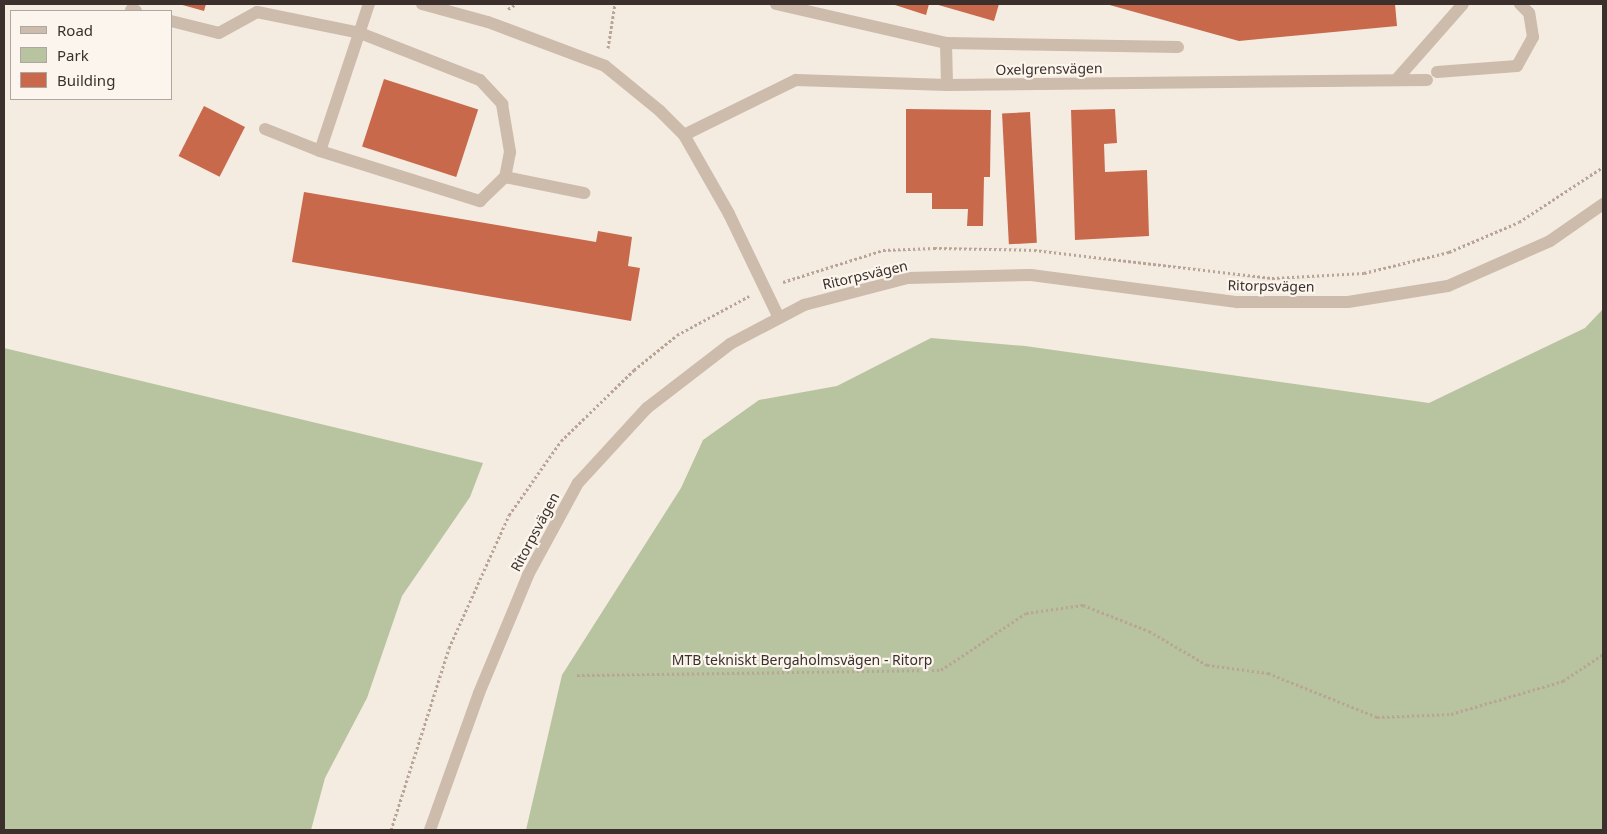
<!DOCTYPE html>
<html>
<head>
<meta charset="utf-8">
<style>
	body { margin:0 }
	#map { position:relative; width:1607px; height:834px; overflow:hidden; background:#f4ebe1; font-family:"Noto Sans",sans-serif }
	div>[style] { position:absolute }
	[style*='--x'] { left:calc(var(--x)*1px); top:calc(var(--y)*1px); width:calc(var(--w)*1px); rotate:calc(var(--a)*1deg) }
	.green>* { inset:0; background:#b8c4a0 }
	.building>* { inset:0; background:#c8694b; transform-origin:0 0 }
	.path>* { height:3px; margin-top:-1.5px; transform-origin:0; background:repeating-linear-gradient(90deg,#b9a596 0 2.5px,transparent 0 5px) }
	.minor>* { height:12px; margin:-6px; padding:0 6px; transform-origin:6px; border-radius:6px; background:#cdbbac }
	span { translate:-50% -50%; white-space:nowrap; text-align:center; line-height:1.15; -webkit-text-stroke:4.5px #fbf5ee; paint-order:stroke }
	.street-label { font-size:14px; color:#3b302b }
	.frame { position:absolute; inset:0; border:5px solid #3b302b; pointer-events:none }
	.legend { position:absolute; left:10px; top:10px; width:162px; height:90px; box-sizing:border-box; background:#fbf5ee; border:1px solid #aea6a0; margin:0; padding:6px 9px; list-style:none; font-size:15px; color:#3b302b }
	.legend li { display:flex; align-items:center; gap:10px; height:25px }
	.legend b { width:25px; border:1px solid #aea6a0 }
</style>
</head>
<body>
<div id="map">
	<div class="green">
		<div style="clip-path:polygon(1603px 309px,1603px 830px,526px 830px,562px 675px,681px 488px,703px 440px,759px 400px,837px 386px,931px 338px,1025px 346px,1429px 403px,1585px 328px)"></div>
		<div style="clip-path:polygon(4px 348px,483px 463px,470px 497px,402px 596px,367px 698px,325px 778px,311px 830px,4px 830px)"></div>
	</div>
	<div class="building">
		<div style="clip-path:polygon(179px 4px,206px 4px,204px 11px)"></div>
		<div style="clip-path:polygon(892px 4px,929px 4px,926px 15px)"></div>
		<div style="clip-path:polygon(935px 4px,999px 4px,994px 21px)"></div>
		<div style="clip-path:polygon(1106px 4px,1395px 4px,1397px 26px,1239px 41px)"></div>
		<div style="left:384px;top:79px;width:99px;height:71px;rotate:18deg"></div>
		<div style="left:204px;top:106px;width:46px;height:56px;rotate:27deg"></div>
		<div style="clip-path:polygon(906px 109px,991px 110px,990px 177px,984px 177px,983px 226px,967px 226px,968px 209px,932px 209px,932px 193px,906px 193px)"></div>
		<div style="clip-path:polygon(1115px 109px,1117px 143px,1104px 144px,1105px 172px,1147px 170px,1149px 236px,1075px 240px,1071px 110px)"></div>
		<div style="left:1030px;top:112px;width:131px;height:28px;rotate:87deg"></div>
		<div style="clip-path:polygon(304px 192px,596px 242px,598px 231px,632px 237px,628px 266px,640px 268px,631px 321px,292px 262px)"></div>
	</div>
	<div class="path">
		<div style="--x:508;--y:9;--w:9;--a:-32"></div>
		<div style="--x:608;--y:48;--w:45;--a:-81"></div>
		<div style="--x:783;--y:282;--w:105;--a:-17.7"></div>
		<div style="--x:883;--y:250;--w:51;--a:-2.2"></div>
		<div style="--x:934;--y:248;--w:100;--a:1.1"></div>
		<div style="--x:1034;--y:250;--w:240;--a:6.7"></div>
		<div style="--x:1272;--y:278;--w:92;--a:-3.1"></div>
		<div style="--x:1364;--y:273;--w:88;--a:-13.9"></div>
		<div style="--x:1449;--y:252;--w:76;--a:-23.2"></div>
		<div style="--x:1519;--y:222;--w:100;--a:-33.2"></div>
		<div style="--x:577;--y:675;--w:364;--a:-0.8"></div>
		<div style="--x:941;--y:670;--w:102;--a:-33.8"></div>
		<div style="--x:1026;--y:613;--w:58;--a:-8"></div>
		<div style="--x:1083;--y:605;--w:71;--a:21.5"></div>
		<div style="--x:1149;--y:631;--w:67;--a:30.4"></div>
		<div style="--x:1207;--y:665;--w:62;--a:7.5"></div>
		<div style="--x:1268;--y:673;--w:118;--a:22"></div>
		<div style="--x:1377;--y:717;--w:74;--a:-2.3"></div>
		<div style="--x:1451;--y:714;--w:117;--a:-16.4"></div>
		<div style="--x:1563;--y:681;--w:48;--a:-34"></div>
		<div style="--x:391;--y:830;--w:191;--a:-72.3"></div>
		<div style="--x:449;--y:648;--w:146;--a:-65.7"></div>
		<div style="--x:509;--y:515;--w:90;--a:-54.9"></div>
		<div style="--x:561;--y:441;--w:102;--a:-44.2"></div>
		<div style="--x:634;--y:370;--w:55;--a:-39.1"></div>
		<div style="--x:677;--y:335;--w:82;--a:-28.4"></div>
	</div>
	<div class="minor">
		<div style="--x:422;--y:4;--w:68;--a:15.3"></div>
		<div style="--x:488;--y:22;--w:125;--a:20.6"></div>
		<div style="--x:605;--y:66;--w:71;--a:39.3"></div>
		<div style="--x:660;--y:111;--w:34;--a:45"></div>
		<div style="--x:684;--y:135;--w:91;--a:60.3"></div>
		<div style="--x:729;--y:214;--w:115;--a:64.3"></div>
		<div style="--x:776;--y:4;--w:174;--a:12.9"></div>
		<div style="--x:946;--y:43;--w:42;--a:88.6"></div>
		<div style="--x:131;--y:10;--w:5;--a:11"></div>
		<div style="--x:171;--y:21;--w:49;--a:14"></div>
		<div style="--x:219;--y:33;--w:43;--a:-28.9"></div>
		<div style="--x:257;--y:12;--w:105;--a:11.5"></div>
		<div style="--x:360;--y:33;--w:129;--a:21.4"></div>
		<div style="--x:480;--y:80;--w:33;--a:47"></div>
		<div style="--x:502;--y:104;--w:49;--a:80.5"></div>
		<div style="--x:510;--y:152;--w:25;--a:101"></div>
		<div style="--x:505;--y:177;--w:81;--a:11.4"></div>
		<div style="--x:946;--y:43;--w:232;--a:1"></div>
		<div style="--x:1437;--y:72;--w:80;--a:-4.3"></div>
		<div style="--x:1517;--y:66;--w:33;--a:-61"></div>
		<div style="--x:1533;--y:37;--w:24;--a:-99"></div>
		<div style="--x:1529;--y:13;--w:13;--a:-135"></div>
		<div style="--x:1396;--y:80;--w:101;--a:-48.6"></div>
		<div style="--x:265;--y:129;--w:59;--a:21.8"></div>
		<div style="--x:320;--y:151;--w:155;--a:-71.6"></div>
		<div style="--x:684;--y:135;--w:125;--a:-26.2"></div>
		<div style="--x:796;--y:80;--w:151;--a:1.9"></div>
		<div style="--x:947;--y:85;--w:480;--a:-0.6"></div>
		<div style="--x:320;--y:151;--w:168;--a:17.4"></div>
		<div style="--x:480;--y:201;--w:35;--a:-44"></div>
		<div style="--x:430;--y:830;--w:145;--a:-70.3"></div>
		<div style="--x:479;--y:693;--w:128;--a:-67.4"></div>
		<div style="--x:528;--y:575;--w:105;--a:-61.5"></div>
		<div style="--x:578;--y:483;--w:102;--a:-47.4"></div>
		<div style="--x:647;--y:408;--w:105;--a:-37.6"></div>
		<div style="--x:730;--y:344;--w:84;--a:-27.8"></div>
		<div style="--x:804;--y:305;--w:107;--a:-14.6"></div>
		<div style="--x:908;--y:278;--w:123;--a:-1.4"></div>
		<div style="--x:1031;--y:275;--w:208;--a:7.5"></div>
		<div style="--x:1237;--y:302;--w:111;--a:0"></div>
		<div style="--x:1348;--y:302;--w:101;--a:-9.1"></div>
		<div style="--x:1448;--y:286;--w:111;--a:-23.8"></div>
		<div style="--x:1550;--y:241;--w:65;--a:-34.9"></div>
	</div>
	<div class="street-label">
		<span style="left:1049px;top:69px;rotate:-1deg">Oxelgrensvägen</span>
		<span style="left:865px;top:275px;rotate:-13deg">Ritorpsvägen</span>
		<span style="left:1271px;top:286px;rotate:1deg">Ritorpsvägen</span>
		<span style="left:535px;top:532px;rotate:-62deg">Ritorpsvägen</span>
		<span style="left:802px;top:660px">MTB tekniskt Bergaholmsvägen - Ritorp</span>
	</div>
	<div class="frame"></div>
	<ul class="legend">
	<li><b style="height:6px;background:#cdbbac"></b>Road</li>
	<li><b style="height:14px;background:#b8c4a0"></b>Park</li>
	<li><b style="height:14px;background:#c8694b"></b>Building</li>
	</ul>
</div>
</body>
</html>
